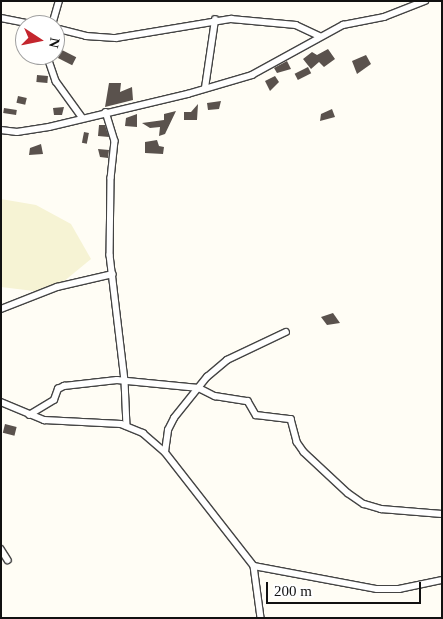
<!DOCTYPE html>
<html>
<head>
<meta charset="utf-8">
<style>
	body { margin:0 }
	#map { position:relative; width:443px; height:619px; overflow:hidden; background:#fffdf5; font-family:"Times New Roman",serif }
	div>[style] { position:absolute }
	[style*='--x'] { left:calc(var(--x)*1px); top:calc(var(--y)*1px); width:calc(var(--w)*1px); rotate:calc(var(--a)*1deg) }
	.farmland>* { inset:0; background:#f6f3d4 }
	.building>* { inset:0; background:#5a524d; transform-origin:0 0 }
	.roads { filter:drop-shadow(1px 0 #444) drop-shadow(-1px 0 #444) drop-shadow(0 1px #444) drop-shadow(0 -1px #444) }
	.minor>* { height:5.5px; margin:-2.75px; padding:0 2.75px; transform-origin:2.75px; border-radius:2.75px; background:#fff }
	span { translate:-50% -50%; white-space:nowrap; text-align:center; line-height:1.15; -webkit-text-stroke:5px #fff; paint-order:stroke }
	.frame { position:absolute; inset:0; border:2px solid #111; pointer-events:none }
	.north { position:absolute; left:15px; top:15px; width:50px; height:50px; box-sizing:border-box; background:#fff; border:1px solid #a0a0a0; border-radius:50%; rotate:101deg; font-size:14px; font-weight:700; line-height:20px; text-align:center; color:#111 }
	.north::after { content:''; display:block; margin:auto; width:18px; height:22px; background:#c4262e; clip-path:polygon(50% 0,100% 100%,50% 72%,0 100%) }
	.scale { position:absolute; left:266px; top:582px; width:155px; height:22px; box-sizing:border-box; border:2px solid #111; border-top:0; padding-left:6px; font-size:15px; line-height:18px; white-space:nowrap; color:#111; -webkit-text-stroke:4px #fff; paint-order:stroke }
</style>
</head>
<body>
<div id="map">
	<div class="farmland">
		<div style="clip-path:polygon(1px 199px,36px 205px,71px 224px,91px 259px,57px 287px,42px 292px,1px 287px)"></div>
	</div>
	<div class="building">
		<div style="clip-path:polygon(328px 49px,335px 59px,324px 67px,319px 62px,311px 69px,303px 59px,312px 52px,317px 55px)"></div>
		<div style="left:62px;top:50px;width:16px;height:9px;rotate:27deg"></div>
		<div style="clip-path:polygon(366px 55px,371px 64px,357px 74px,352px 61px)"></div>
		<div style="clip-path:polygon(287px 61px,291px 69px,277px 73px,274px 68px)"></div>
		<div style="left:308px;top:67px;width:7px;height:15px;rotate:63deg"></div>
		<div style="left:37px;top:75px;width:11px;height:7px;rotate:5deg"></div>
		<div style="clip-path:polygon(275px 76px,279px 82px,270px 91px,265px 81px)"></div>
		<div style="clip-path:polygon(109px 83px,121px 83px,120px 92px,132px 87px,133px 100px,105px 107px)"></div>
		<div style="left:18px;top:96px;width:9px;height:7px;rotate:13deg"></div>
		<div style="clip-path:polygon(221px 101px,219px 109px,208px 110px,207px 103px)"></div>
		<div style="clip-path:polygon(198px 104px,197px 120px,184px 120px,184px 112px,191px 112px)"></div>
		<div style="clip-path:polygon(64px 107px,62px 115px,54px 115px,53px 108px)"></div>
		<div style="left:4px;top:108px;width:13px;height:5px;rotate:9deg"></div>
		<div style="clip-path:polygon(332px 109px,335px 117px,320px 121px,321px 114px)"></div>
		<div style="clip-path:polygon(176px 111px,165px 134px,159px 136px,160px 127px,150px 128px,142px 123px,164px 120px,164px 114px)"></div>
		<div style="clip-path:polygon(137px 114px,137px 127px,125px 126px,126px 118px)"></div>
		<div style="clip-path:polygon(99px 125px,105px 125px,109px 137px,98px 136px)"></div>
		<div style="left:84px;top:132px;width:5px;height:11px;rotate:11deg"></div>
		<div style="clip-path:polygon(157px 140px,159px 146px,164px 147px,163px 154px,145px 153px,145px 142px)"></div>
		<div style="clip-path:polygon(41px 144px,43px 154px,29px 155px,30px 148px)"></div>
		<div style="clip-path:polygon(98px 149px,109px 150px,108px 158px,100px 157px)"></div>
		<div style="clip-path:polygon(333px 313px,340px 323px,327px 325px,321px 317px)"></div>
		<div style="left:5px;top:424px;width:12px;height:9px;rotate:14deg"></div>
	</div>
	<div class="roads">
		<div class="minor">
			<div style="--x:1;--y:18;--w:38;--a:11"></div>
			<div style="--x:52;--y:25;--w:25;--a:-74"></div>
			<div style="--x:55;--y:28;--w:32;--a:14"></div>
			<div style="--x:86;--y:36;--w:30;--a:4"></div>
			<div style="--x:116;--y:38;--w:117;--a:-9.4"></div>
			<div style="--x:231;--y:19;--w:65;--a:5.3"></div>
			<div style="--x:296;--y:25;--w:26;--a:25"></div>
			<div style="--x:47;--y:55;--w:28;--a:71"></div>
			<div style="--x:56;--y:81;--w:44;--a:54.2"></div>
			<div style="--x:205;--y:88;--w:69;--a:-81.6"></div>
			<div style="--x:106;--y:112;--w:30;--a:73"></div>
			<div style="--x:115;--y:141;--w:37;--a:96"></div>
			<div style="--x:111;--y:178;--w:77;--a:90.7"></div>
			<div style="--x:110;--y:255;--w:127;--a:83.2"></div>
			<div style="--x:125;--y:381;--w:45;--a:87.5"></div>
			<div style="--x:1;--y:130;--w:16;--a:7"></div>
			<div style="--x:17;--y:132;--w:32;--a:-9"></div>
			<div style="--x:49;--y:127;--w:143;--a:-13.4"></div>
			<div style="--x:188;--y:94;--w:67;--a:-16.5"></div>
			<div style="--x:252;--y:75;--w:104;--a:-28.8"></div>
			<div style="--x:343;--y:25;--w:42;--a:-11"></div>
			<div style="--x:384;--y:17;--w:44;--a:-21.3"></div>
			<div style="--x:1;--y:309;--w:60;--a:-21.4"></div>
			<div style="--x:57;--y:287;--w:57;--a:-13.1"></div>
			<div style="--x:1;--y:402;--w:47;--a:22.7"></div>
			<div style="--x:44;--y:420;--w:77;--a:3"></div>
			<div style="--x:121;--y:424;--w:24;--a:22"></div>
			<div style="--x:143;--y:433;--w:29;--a:41"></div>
			<div style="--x:165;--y:452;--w:145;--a:52"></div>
			<div style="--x:254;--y:566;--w:52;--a:82.3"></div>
			<div style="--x:29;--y:415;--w:29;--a:-31"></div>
			<div style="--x:54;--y:400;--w:12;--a:-70"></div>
			<div style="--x:58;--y:389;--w:7;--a:-27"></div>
			<div style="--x:64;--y:386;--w:53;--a:-6.5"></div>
			<div style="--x:117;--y:380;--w:82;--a:5.6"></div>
			<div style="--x:199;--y:388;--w:18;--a:27"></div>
			<div style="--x:215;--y:396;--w:33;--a:9"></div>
			<div style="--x:248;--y:401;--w:16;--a:60"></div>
			<div style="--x:256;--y:415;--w:35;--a:7"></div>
			<div style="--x:291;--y:419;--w:24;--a:75"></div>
			<div style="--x:297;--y:442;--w:12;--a:55"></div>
			<div style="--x:304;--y:452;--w:60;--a:43"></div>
			<div style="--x:348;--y:493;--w:19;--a:35"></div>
			<div style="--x:364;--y:504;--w:18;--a:16"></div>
			<div style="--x:381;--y:509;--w:61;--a:4.7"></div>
			<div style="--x:165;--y:452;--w:22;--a:-82"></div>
			<div style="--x:168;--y:430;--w:13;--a:-63"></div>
			<div style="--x:174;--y:418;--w:53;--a:-51.2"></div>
			<div style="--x:207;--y:377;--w:26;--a:-40"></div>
			<div style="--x:227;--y:360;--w:65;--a:-25.4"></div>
			<div style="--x:1;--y:549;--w:13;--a:58"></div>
			<div style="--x:254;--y:566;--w:125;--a:10.6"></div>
			<div style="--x:377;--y:589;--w:22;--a:0"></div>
			<div style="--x:399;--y:589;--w:44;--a:-11.8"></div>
		</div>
	</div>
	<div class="frame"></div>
	<div class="north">N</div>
	<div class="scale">200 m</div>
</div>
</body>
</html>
